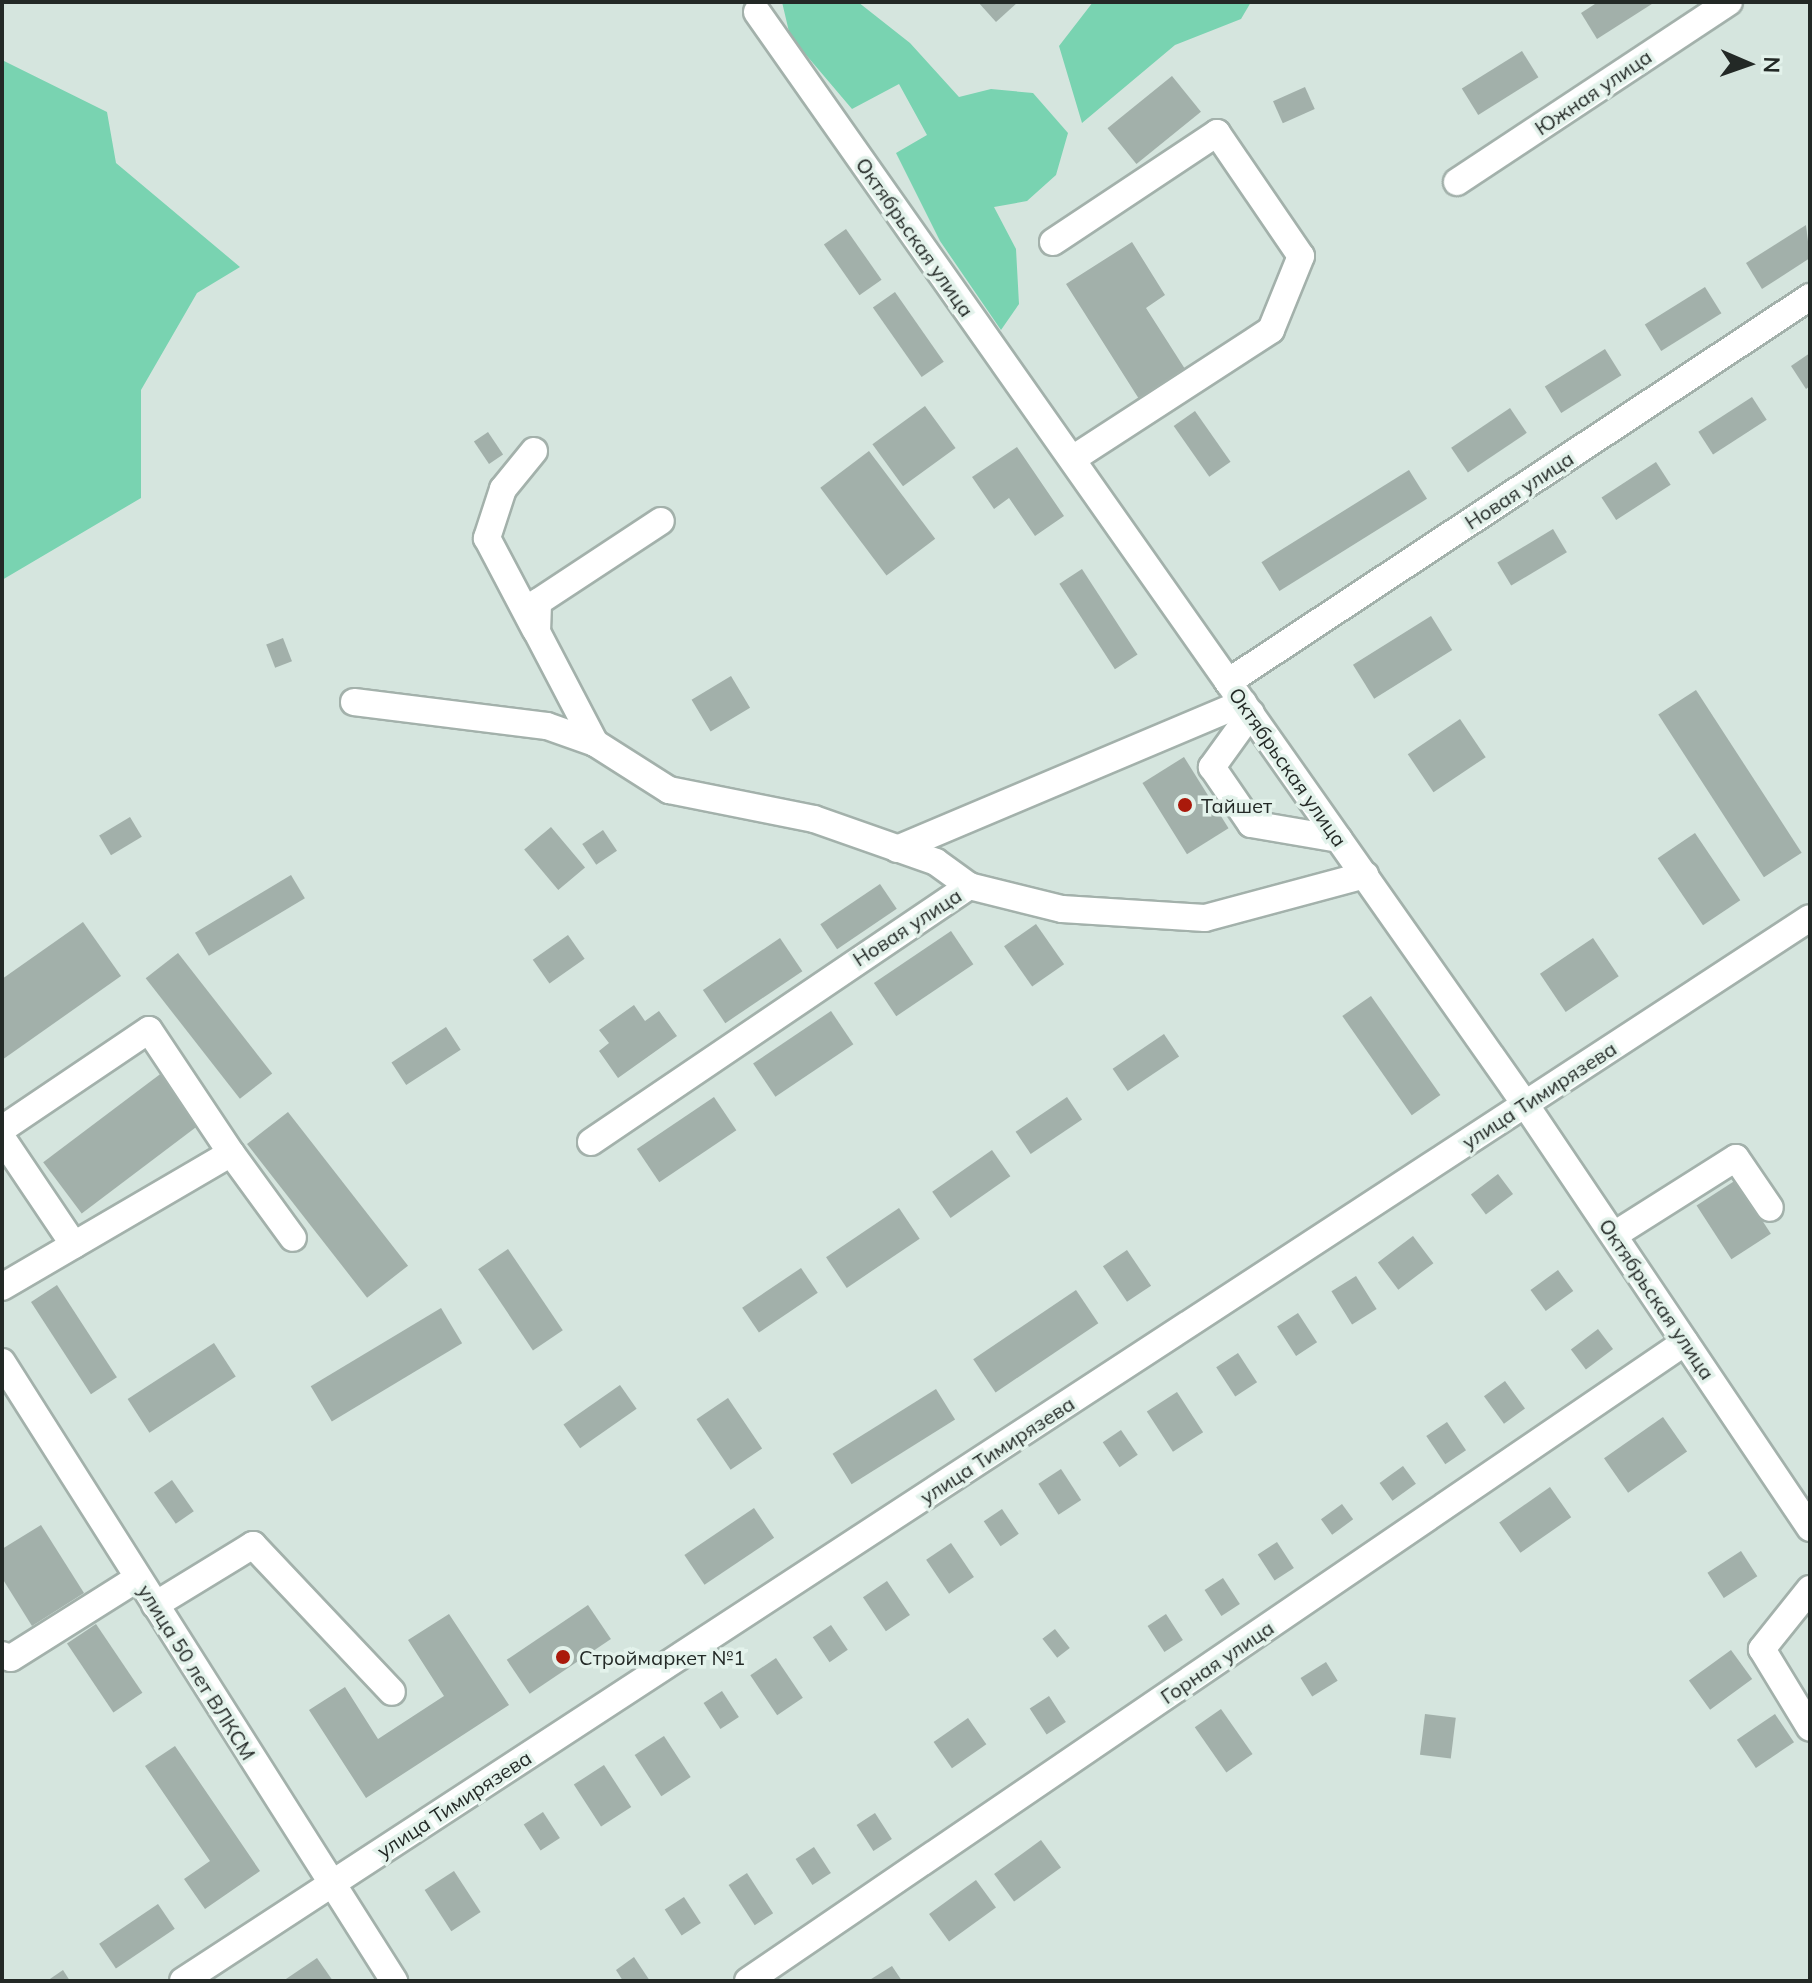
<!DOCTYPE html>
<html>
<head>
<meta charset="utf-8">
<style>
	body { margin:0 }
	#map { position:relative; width:1812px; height:1983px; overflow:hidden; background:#d5e5de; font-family:Mulish,sans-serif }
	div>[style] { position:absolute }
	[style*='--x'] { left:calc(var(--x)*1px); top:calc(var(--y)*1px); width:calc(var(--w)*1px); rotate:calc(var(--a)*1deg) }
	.green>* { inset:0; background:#79d3b1 }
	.building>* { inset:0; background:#a2b0aa; transform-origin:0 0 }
	.roads { filter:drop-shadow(2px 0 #a3b1ab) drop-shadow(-2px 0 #a3b1ab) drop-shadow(0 2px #a3b1ab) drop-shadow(0 -2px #a3b1ab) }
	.minor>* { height:26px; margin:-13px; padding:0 13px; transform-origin:13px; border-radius:13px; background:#fff }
	.dots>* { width:22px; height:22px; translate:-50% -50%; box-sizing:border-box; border:4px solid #e3f2eb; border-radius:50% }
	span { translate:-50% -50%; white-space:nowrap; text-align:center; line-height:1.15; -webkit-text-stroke:7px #e3f2eb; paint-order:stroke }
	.street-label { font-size:20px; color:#232926 }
	.poi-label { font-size:20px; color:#232926 }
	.left { translate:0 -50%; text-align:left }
	.frame { position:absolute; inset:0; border:4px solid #232926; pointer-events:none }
	.north { position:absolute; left:1708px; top:24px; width:80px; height:80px; -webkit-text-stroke:6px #e3f2eb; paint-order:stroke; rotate:92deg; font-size:22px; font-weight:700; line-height:32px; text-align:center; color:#232926 }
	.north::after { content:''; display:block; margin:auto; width:28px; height:36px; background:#232926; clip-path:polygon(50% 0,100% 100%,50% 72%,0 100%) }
</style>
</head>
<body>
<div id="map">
	<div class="green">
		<div style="clip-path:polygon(782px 2px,858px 2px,910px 43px,959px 97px,991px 89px,1033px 93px,1068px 133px,1056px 175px,1027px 201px,994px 207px,1016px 249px,1019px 304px,1001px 330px,940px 241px,896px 153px,927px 135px,899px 84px,852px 109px,790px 36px)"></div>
		<div style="clip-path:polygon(1093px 2px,1251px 2px,1241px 19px,1175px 45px,1082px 123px,1059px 46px)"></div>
		<div style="clip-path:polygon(2px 60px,107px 112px,116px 163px,240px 267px,197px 293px,141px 390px,141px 498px,2px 580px)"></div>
	</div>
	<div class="building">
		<div style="clip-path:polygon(978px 2px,1018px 2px,996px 22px)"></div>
		<div style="clip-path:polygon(1598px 2px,1655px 2px,1597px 39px,1581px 13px)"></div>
		<div style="left:1522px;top:51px;width:31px;height:71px;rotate:58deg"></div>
		<div style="left:1172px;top:76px;width:46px;height:83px;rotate:51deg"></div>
		<div style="left:1305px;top:87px;width:24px;height:35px;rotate:66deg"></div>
		<div style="clip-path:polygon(1806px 225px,1810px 258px,1762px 289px,1746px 263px)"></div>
		<div style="left:846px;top:229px;width:62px;height:27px;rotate:55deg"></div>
		<div style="clip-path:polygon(1132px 242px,1165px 295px,1146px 308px,1185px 369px,1139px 399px,1066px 284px)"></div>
		<div style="left:1705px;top:287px;width:31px;height:71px;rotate:58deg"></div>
		<div style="left:895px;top:292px;width:85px;height:27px;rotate:55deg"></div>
		<div style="left:1605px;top:349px;width:31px;height:71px;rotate:58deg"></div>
		<div style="clip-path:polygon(1810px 353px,1810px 386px,1806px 389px,1791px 366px)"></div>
		<div style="left:1752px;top:397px;width:27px;height:64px;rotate:57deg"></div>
		<div style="left:925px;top:406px;width:52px;height:65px;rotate:54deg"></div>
		<div style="left:1510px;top:408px;width:30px;height:71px;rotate:56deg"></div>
		<div style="left:1195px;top:411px;width:62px;height:26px;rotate:55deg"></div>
		<div style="left:488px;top:432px;width:27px;height:17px;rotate:56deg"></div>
		<div style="clip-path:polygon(1017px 447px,1064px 516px,1035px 536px,1009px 498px,994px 509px,972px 477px)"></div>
		<div style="left:869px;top:451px;width:110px;height:61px;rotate:53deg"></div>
		<div style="left:1656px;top:462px;width:27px;height:65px;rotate:57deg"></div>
		<div style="left:1409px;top:470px;width:34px;height:174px;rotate:58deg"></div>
		<div style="left:1553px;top:529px;width:27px;height:65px;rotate:59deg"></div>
		<div style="left:1082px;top:569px;width:102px;height:27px;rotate:57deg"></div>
		<div style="left:1431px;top:616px;width:40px;height:92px;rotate:58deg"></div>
		<div style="left:283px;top:638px;width:25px;height:18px;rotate:69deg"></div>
		<div style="left:731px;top:676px;width:37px;height:46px;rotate:59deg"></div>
		<div style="left:1696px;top:690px;width:194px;height:45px;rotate:57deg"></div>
		<div style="left:1460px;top:719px;width:46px;height:63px;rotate:56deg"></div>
		<div style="left:1184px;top:757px;width:84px;height:49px;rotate:58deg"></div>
		<div style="left:130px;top:817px;width:23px;height:36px;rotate:59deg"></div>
		<div style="left:551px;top:827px;width:53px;height:35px;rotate:50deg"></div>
		<div style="left:603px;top:830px;width:25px;height:25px;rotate:56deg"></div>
		<div style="left:1695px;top:833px;width:81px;height:45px;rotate:56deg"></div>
		<div style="left:291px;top:875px;width:27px;height:112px;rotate:59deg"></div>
		<div style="left:880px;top:884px;width:30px;height:72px;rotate:56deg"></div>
		<div style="clip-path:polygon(83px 922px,121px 976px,2px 1060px,2px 979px)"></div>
		<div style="left:1036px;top:924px;width:49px;height:39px;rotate:55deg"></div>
		<div style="left:951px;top:931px;width:40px;height:93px;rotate:56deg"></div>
		<div style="left:568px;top:935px;width:29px;height:43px;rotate:55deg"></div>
		<div style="left:780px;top:938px;width:40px;height:93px;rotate:56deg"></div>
		<div style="left:1593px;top:938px;width:46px;height:64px;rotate:56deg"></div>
		<div style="left:178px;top:953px;width:153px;height:41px;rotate:52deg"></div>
		<div style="left:1371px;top:996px;width:121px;height:35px;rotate:55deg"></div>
		<div style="clip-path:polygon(634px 1005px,645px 1021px,659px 1011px,677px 1036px,618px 1078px,599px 1051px,609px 1043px,599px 1030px)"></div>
		<div style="left:831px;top:1011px;width:40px;height:94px;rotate:56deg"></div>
		<div style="left:446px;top:1027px;width:27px;height:65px;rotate:57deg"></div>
		<div style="left:1164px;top:1034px;width:27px;height:62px;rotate:56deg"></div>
		<div style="left:163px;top:1072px;width:64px;height:150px;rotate:53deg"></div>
		<div style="left:714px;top:1097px;width:40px;height:93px;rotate:56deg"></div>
		<div style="left:1067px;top:1097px;width:27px;height:62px;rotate:56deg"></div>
		<div style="left:288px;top:1112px;width:195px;height:52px;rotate:52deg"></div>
		<div style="left:992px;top:1150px;width:32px;height:73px;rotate:55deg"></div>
		<div style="left:1498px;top:1174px;width:25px;height:34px;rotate:53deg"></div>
		<div style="left:1736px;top:1180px;width:64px;height:47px;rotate:57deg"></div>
		<div style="left:899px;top:1208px;width:37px;height:88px;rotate:56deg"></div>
		<div style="left:1413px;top:1236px;width:34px;height:44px;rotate:53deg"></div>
		<div style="left:508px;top:1249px;width:98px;height:36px;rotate:56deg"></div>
		<div style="left:1127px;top:1250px;width:43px;height:29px;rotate:56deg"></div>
		<div style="left:801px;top:1268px;width:30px;height:71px;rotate:56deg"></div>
		<div style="left:1558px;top:1270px;width:26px;height:34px;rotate:54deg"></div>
		<div style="left:1356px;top:1276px;width:39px;height:29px;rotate:58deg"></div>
		<div style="left:57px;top:1285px;width:110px;height:31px;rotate:57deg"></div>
		<div style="left:1076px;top:1290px;width:40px;height:124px;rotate:56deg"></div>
		<div style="left:441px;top:1308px;width:41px;height:152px;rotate:59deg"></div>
		<div style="left:1298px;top:1313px;width:35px;height:25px;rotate:57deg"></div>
		<div style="left:1598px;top:1329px;width:25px;height:34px;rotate:53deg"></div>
		<div style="left:214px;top:1343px;width:40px;height:103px;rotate:57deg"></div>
		<div style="left:1238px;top:1353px;width:35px;height:26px;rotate:57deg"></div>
		<div style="left:1505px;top:1381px;width:34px;height:26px;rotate:54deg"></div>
		<div style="left:620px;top:1385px;width:29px;height:69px;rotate:55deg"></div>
		<div style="left:936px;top:1389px;width:36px;height:122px;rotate:58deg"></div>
		<div style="left:1177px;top:1392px;width:48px;height:36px;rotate:57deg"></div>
		<div style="left:728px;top:1398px;width:61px;height:38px;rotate:56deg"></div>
		<div style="left:1663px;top:1417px;width:42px;height:72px;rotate:55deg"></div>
		<div style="left:1447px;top:1422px;width:34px;height:25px;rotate:56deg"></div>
		<div style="left:1121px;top:1430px;width:30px;height:22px;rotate:56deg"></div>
		<div style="left:1403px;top:1466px;width:22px;height:29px;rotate:54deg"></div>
		<div style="left:1061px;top:1469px;width:37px;height:27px;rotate:57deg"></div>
		<div style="left:172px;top:1480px;width:38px;height:22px;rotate:55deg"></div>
		<div style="left:1550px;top:1487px;width:37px;height:62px;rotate:55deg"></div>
		<div style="left:1342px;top:1504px;width:19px;height:26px;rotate:54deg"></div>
		<div style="left:754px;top:1508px;width:36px;height:84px;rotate:56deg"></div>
		<div style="left:1002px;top:1509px;width:30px;height:22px;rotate:56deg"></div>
		<div style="clip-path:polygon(41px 1525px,84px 1593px,32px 1626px,2px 1578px,2px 1549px)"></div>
		<div style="left:1277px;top:1542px;width:31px;height:23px;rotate:57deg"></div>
		<div style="left:951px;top:1543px;width:41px;height:30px;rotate:56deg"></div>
		<div style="left:1741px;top:1551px;width:30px;height:40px;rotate:57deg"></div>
		<div style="left:1223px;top:1578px;width:31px;height:22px;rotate:57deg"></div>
		<div style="left:887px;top:1581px;width:41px;height:29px;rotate:56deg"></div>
		<div style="left:588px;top:1605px;width:41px;height:98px;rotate:56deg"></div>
		<div style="clip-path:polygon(449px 1614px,509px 1705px,366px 1798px,309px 1710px,345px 1687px,378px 1739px,444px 1696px,408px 1640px)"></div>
		<div style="left:1166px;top:1614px;width:31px;height:22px;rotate:57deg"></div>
		<div style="left:96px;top:1624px;width:83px;height:35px;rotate:56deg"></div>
		<div style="left:831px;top:1625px;width:30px;height:22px;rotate:56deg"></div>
		<div style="left:1055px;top:1629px;width:24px;height:16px;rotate:52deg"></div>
		<div style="left:1731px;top:1650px;width:36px;height:52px;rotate:54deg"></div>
		<div style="left:776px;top:1658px;width:48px;height:31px;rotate:56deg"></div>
		<div style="left:1326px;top:1662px;width:22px;height:30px;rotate:58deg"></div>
		<div style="left:722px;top:1691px;width:31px;height:22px;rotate:57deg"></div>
		<div style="left:1049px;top:1696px;width:31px;height:23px;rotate:57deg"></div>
		<div style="left:1221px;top:1709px;width:55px;height:32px;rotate:55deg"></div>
		<div style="left:1425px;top:1714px;width:31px;height:41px;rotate:7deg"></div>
		<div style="left:1775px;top:1714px;width:34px;height:46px;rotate:56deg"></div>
		<div style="left:968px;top:1718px;width:32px;height:42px;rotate:55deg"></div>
		<div style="left:664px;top:1736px;width:49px;height:35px;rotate:57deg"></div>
		<div style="clip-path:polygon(175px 1746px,260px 1871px,205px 1909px,184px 1879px,210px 1861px,145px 1766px)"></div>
		<div style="left:604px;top:1765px;width:50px;height:36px;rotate:57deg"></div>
		<div style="left:543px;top:1812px;width:31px;height:23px;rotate:57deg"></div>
		<div style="left:875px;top:1813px;width:31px;height:22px;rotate:57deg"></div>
		<div style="left:1041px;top:1840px;width:34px;height:58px;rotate:54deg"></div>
		<div style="left:814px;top:1847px;width:31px;height:22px;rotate:57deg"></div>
		<div style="left:454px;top:1871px;width:49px;height:35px;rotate:57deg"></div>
		<div style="left:747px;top:1873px;width:48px;height:22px;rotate:57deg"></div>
		<div style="left:976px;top:1880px;width:34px;height:58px;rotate:54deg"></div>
		<div style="left:684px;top:1897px;width:31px;height:23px;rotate:57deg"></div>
		<div style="left:158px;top:1904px;width:30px;height:71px;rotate:56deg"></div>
		<div style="clip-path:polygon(634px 1957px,650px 1981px,623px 1981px,616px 1970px)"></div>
		<div style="clip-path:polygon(317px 1958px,333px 1981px,283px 1981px)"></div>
		<div style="clip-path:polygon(892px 1966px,902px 1981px,868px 1981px)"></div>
		<div style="clip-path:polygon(63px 1970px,70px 1981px,47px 1981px)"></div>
	</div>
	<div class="roads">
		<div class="minor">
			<div style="--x:757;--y:12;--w:1335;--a:54.88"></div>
			<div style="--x:1525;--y:1104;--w:511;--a:56.09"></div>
			<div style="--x:1457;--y:182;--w:326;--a:-33.5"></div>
			<div style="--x:1053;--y:242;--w:197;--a:-33.6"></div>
			<div style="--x:1217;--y:133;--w:149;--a:55.7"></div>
			<div style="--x:1301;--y:256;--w:80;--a:112.1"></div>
			<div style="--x:1271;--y:330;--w:237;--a:147"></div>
			<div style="--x:534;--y:451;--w:49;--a:129.2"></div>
			<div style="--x:503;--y:489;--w:52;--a:108.1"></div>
			<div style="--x:487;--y:538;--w:103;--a:62.2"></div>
			<div style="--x:1228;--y:682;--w:698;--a:-33.49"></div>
			<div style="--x:354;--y:702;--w:194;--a:7.1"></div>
			<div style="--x:547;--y:726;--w:51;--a:19.5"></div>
			<div style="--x:595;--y:743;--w:88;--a:32.4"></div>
			<div style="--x:669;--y:790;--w:148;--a:11.3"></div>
			<div style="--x:814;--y:819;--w:129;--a:19.4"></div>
			<div style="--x:936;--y:862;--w:41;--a:36"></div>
			<div style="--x:1251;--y:713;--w:67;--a:125.8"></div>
			<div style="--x:1212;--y:767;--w:69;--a:55.6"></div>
			<div style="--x:1251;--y:824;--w:89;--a:9.7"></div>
			<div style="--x:595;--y:743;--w:125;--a:-117.6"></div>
			<div style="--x:537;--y:632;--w:30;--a:-88"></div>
			<div style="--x:538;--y:602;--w:147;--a:-33.4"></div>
			<div style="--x:897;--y:849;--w:376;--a:-22.9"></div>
			<div style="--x:2;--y:1129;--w:177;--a:-34"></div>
			<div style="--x:149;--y:1030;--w:148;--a:56.3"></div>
			<div style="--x:2;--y:1138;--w:129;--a:56.1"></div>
			<div style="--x:591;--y:1142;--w:457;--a:-34.1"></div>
			<div style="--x:969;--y:886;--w:96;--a:13.9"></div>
			<div style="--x:1062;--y:909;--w:143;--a:3.6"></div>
			<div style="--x:1205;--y:918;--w:166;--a:-15"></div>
			<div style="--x:1614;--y:1235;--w:144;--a:-32.3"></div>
			<div style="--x:1736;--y:1158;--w:60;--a:55.8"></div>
			<div style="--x:2;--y:1287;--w:265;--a:-30.3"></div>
			<div style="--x:231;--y:1153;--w:105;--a:53.9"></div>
			<div style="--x:2;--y:1362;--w:733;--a:57.65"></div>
			<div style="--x:1810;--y:1589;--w:77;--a:128.7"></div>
			<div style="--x:1762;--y:1649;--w:92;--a:58.7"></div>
			<div style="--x:155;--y:1605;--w:115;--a:-31.5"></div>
			<div style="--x:253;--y:1545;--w:202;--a:46.6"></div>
			<div style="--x:2;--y:1655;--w:9;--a:18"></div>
			<div style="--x:11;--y:1658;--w:150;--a:-32.2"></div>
			<div style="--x:183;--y:1981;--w:1943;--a:-33.16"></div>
			<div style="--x:748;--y:1981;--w:1134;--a:-34.29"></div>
		</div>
	</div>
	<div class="dots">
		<div style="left:1185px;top:805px;background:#aa190b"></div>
		<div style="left:563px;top:1657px;background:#aa190b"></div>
	</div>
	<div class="street-label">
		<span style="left:1593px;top:92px;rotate:-34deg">Южная улица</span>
		<span style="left:915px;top:237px;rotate:55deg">Октябрьская улица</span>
		<span style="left:1519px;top:490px;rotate:-33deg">Новая улица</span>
		<span style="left:1288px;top:767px;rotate:55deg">Октябрьская улица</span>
		<span style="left:907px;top:927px;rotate:-33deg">Новая улица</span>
		<span style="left:1539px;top:1095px;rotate:-33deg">улица Тимирязева</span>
		<span style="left:1657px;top:1299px;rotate:56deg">Октябрьская улица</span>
		<span style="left:997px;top:1450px;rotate:-33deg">улица Тимирязева</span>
		<span style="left:1217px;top:1662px;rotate:-34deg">Горная улица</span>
		<span style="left:197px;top:1672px;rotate:58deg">улица 50 лет ВЛКСМ</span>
		<span style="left:454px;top:1804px;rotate:-33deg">улица Тимирязева</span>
	</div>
	<div class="poi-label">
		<span class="left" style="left:1201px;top:805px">Тайшет</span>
		<span class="left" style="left:579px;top:1657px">Строймаркет №1</span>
	</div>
	<div class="frame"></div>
	<div class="north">N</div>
</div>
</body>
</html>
